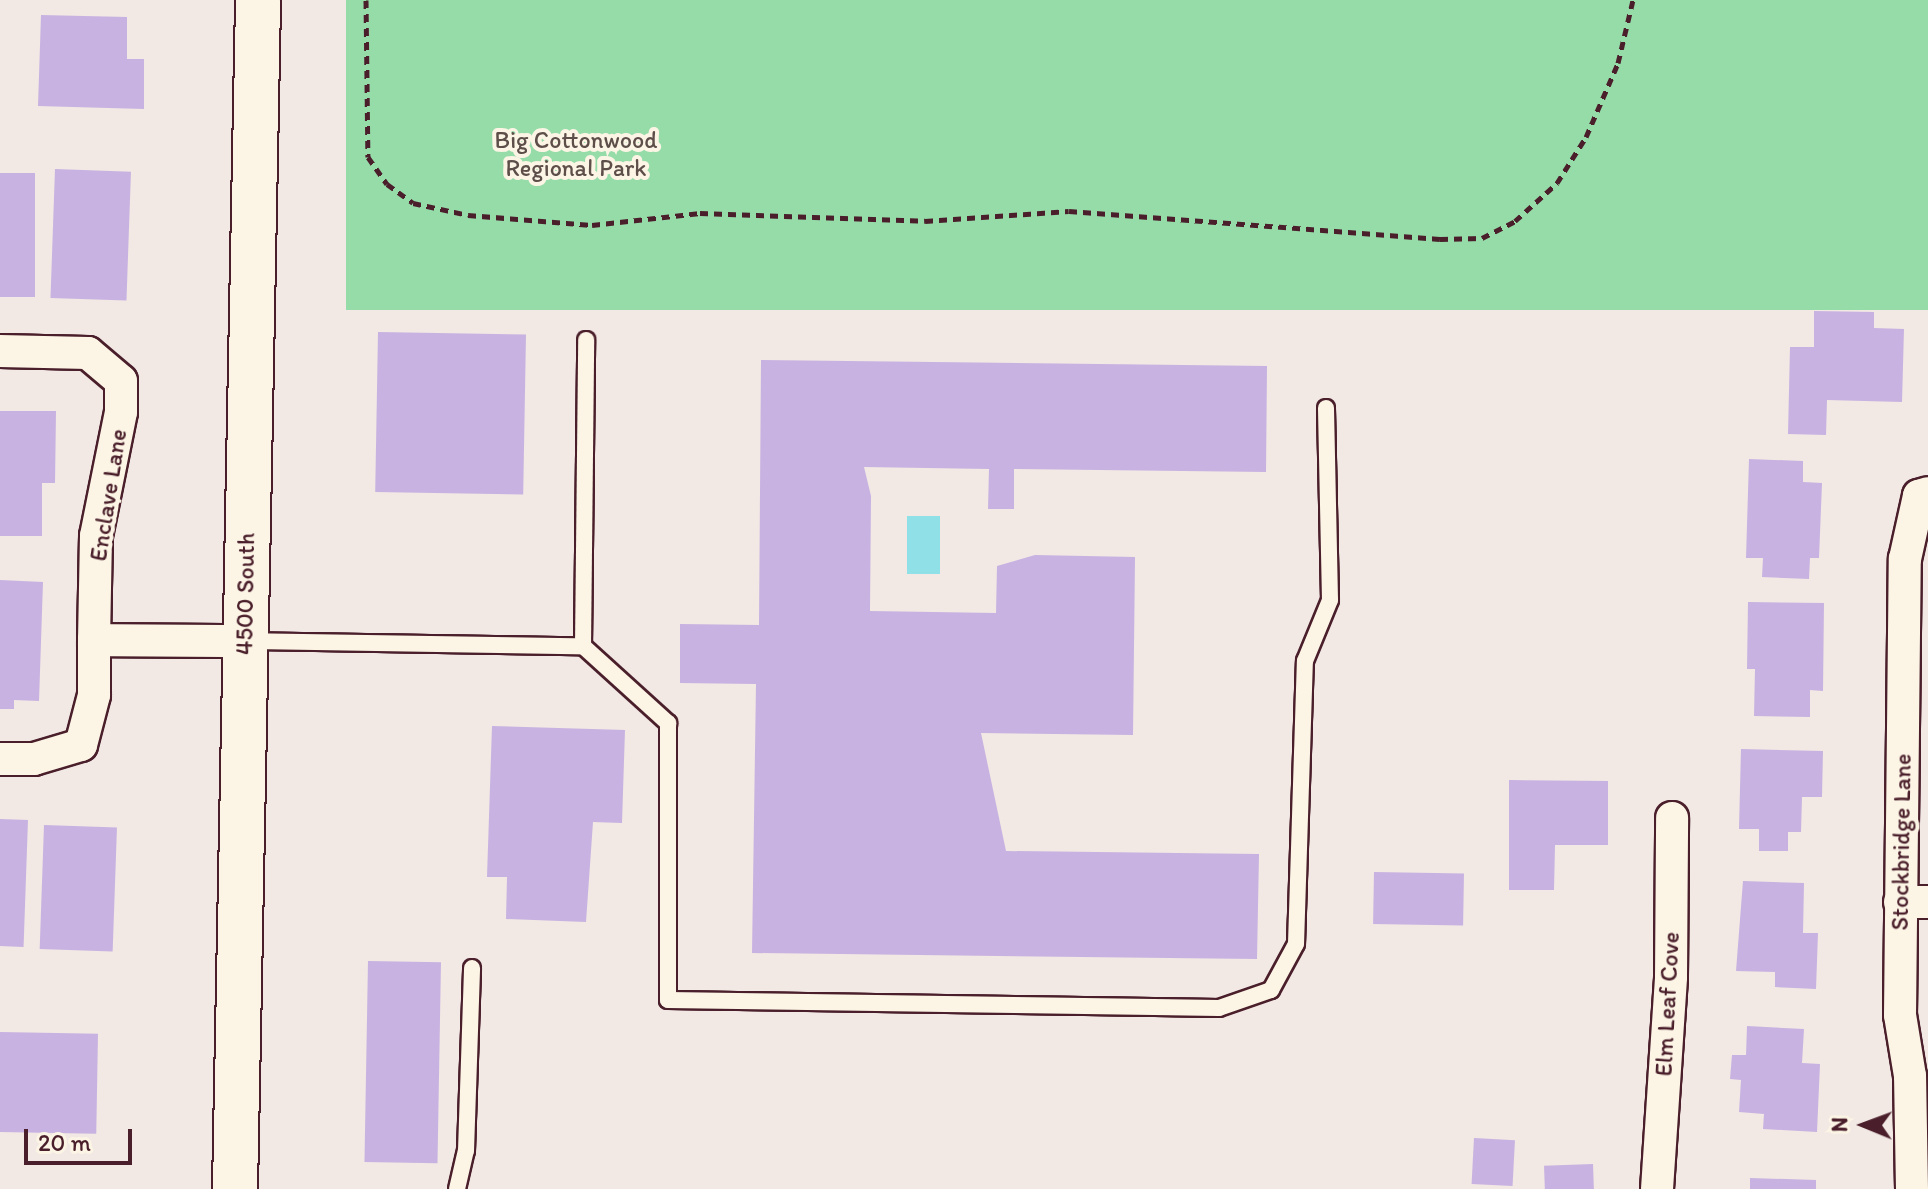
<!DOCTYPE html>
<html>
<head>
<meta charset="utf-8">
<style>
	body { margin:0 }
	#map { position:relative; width:1928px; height:1189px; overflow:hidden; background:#f2e8e4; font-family:Itim,sans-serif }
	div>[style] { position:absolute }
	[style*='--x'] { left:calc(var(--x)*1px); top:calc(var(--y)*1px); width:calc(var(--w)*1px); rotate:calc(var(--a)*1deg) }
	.green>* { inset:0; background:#96dca9; transform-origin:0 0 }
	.water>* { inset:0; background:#8fe0e7; transform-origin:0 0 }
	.building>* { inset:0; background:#c8b2e1; transform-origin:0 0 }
	.path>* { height:5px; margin-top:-2.5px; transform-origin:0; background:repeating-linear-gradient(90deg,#4a1f2b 0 8px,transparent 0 14px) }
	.roads { filter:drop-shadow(2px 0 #4a1f2b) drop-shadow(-2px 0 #4a1f2b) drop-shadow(0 2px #4a1f2b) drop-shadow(0 -2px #4a1f2b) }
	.service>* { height:16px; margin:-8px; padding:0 8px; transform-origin:8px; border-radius:8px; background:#fcf5e5 }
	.minor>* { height:32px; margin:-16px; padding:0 16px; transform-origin:16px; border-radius:16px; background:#fcf5e5 }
	.secondary>* { height:44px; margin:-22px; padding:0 22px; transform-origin:22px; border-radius:22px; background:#fcf5e5 }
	span { translate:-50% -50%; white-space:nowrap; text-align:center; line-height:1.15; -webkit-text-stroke:8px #fcf5e5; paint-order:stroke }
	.park-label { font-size:24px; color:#5d4e4a }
	.street-label { font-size:24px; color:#4a1f2b }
	.north { position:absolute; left:1824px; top:1085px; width:80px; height:80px; -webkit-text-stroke:6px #fcf5e5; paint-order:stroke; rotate:271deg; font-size:22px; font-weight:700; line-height:32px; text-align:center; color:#4a1f2b }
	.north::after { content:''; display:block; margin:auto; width:28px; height:36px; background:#4a1f2b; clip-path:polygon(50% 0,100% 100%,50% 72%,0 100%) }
	.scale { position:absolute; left:24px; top:1129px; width:108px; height:36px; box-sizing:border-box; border:4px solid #4a1f2b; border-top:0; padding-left:10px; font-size:24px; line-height:28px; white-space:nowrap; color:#4a1f2b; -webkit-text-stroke:6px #fcf5e5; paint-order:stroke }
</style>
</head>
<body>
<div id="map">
	<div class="green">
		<div style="left:346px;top:0;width:1582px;height:310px"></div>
	</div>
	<div class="water">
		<div style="left:907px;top:516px;width:33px;height:58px"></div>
	</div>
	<div class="building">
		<div style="clip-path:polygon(41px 15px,127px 17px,127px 59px,144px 59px,144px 109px,38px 106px)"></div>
		<div style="left:55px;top:169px;width:76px;height:129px;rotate:2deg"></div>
		<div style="left:0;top:173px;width:35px;height:124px"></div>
		<div style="clip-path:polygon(1814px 311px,1874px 312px,1874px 328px,1904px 329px,1902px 402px,1827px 400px,1826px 435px,1788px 434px,1790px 347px,1814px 347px)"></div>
		<div style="left:378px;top:332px;width:148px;height:160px;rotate:1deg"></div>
		<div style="clip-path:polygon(761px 360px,1267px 366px,1266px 472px,1014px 469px,1014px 509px,988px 509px,989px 469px,864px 467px,871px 496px,870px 611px,996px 613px,997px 566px,1035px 555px,1135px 557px,1133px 735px,981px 733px,1006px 851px,1259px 854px,1257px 959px,752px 953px,756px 684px,680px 683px,680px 624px,759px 625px)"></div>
		<div style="clip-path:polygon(0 411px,56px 411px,55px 483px,42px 483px,42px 536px,0 536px)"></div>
		<div style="clip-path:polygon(1749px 459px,1803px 461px,1803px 482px,1822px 483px,1819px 558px,1810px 558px,1809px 579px,1762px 577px,1763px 558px,1746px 558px)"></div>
		<div style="clip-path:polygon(0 580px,43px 582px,39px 701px,14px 700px,14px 709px,0 709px)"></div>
		<div style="clip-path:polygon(1748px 602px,1824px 603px,1823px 691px,1810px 690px,1810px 717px,1754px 716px,1755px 669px,1747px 669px)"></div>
		<div style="clip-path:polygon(492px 726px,625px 730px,622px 823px,593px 822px,586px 922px,506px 919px,507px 877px,487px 877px)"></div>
		<div style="clip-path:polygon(1741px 749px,1823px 751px,1822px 797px,1802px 797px,1801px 832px,1788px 832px,1788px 851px,1759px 851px,1759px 829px,1739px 829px)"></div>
		<div style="clip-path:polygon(1509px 780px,1608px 781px,1608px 845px,1555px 845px,1554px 890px,1509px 890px)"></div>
		<div style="left:0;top:819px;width:28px;height:127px;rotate:2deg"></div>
		<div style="left:44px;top:825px;width:73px;height:124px;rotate:2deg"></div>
		<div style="left:1374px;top:872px;width:90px;height:52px;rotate:1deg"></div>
		<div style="clip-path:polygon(1743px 881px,1804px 883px,1803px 933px,1818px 933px,1816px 989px,1775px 987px,1775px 972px,1736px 971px)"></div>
		<div style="left:368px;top:961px;width:73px;height:201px;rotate:1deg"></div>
		<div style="clip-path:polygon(1747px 1026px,1804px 1029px,1802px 1063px,1820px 1064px,1817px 1132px,1763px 1129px,1764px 1114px,1739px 1112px,1741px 1080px,1730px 1079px,1732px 1055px,1746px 1055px)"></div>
		<div style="left:0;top:1032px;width:98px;height:100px;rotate:1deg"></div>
		<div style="left:1474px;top:1138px;width:41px;height:46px;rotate:3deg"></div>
		<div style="left:1593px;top:1164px;width:25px;height:49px;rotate:88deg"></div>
		<div style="clip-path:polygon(1750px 1178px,1816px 1180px,1816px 1189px,1750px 1189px)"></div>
	</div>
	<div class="path">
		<div style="--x:366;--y:0;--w:157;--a:89.3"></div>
		<div style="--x:368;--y:157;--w:33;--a:55"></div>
		<div style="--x:387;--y:184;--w:32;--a:36"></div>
		<div style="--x:413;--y:203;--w:56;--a:12.3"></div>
		<div style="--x:468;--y:215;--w:124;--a:4.6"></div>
		<div style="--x:592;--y:225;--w:109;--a:-6.3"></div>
		<div style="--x:700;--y:213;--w:225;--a:2"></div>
		<div style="--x:925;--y:221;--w:144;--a:-4"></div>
		<div style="--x:1069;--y:211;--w:372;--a:4.3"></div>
		<div style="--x:1440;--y:239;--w:42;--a:-1.4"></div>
		<div style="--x:1482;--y:238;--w:37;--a:-27"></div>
		<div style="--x:1515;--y:221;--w:57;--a:-42.1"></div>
		<div style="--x:1557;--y:183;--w:54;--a:-57.8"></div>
		<div style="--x:1586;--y:137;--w:81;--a:-66.6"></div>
		<div style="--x:1618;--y:63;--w:65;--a:-76.6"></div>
	</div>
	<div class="roads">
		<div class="service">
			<div style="--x:246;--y:641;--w:337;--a:0.9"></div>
			<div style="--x:583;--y:646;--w:115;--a:42.2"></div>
			<div style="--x:668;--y:723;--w:277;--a:90"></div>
			<div style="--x:668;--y:1000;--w:551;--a:0.83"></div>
			<div style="--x:1219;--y:1008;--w:55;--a:-19.1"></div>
			<div style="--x:1271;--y:990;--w:52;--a:-61.5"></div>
			<div style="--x:1296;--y:944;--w:283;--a:-88.2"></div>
			<div style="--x:1305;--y:661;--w:66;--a:-67.7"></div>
			<div style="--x:1330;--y:600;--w:192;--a:-91.2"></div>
			<div style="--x:583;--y:646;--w:306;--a:-89.4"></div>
			<div style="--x:457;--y:1189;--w:39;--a:-77"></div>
			<div style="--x:466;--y:1151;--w:183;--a:-88.1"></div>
		</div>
		<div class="minor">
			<div style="--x:0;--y:351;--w:88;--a:1.3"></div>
			<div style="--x:88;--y:353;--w:43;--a:40.3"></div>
			<div style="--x:121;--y:381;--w:31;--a:90"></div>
			<div style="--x:121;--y:412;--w:126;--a:101.4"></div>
			<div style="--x:96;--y:536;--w:104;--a:91.1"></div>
			<div style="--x:94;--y:640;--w:150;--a:0.4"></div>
			<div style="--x:0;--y:759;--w:34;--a:0"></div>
			<div style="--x:34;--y:759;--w:49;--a:-16.6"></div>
			<div style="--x:81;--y:745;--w:52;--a:-75.4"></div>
			<div style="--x:94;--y:695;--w:55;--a:-90"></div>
			<div style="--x:1900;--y:902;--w:28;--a:0"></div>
			<div style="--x:1657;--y:1189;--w:212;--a:-86.2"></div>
			<div style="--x:1671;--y:977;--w:159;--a:-89.6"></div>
			<div style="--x:1912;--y:1189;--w:113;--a:-91"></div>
			<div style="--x:1910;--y:1076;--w:62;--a:-99.3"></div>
			<div style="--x:1900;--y:1015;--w:456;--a:-89.4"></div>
			<div style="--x:1905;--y:559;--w:65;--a:-77.5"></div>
			<div style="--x:1919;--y:496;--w:9;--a:-18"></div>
		</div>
		<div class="secondary">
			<div style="--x:235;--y:1189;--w:1189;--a:-88.89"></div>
		</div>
	</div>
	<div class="park-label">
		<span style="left:576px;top:154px">Big Cottonwood<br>Regional Park</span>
	</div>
	<div class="street-label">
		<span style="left:108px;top:495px;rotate:-81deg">Enclave Lane</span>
		<span style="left:245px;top:594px;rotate:-89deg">4500 South</span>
		<span style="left:1901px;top:842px;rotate:-89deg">Stockbridge Lane</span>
		<span style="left:1667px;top:1004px;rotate:-87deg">Elm Leaf Cove</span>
	</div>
	<div class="north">N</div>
	<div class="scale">20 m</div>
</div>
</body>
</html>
